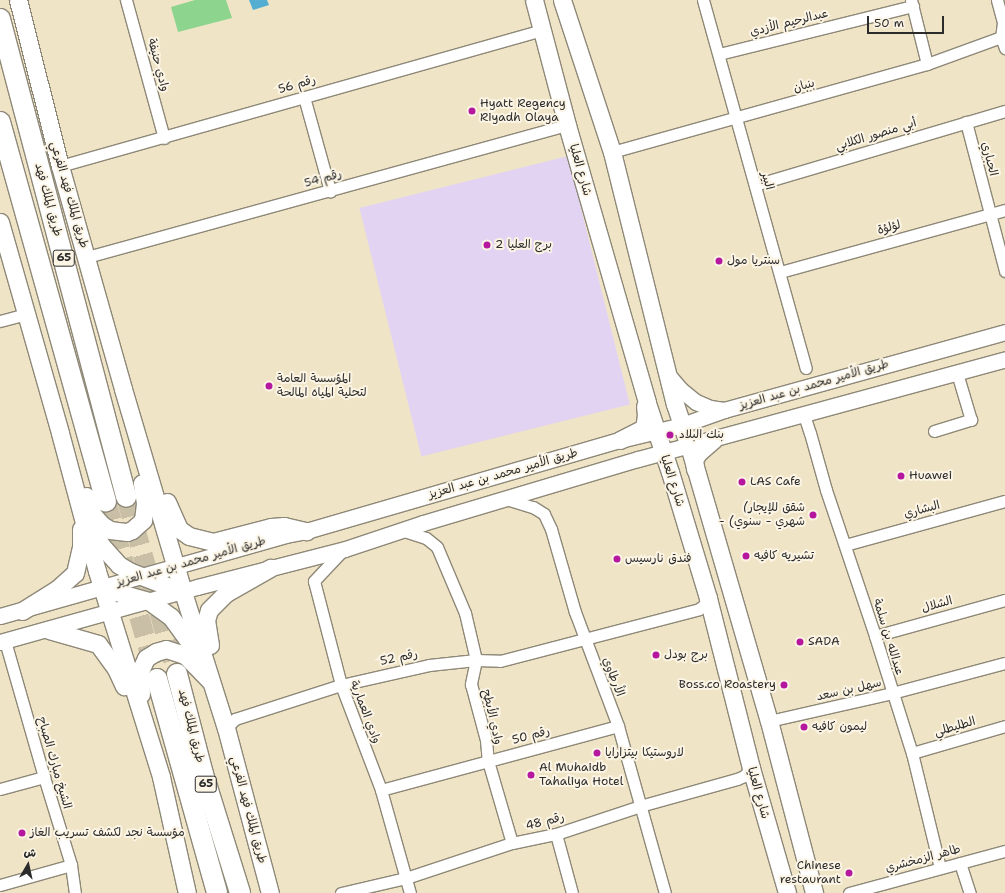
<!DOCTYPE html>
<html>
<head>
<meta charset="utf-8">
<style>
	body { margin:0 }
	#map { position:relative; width:1005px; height:893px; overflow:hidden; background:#f0e4c6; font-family:"Shantell Sans","Playpen Sans Arabic",sans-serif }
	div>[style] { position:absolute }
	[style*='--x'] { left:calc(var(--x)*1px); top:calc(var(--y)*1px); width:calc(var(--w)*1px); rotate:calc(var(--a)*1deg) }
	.built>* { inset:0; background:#e3d3f2; transform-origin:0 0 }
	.green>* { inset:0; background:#8dd58f }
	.water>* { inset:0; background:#54aed2 }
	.motorway-tunnel>* { height:20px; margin-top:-10px; transform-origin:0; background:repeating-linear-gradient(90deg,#c9bfa7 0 20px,transparent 0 30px) }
	.roads { filter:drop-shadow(1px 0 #8e8878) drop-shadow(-1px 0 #8e8878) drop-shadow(0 1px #8e8878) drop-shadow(0 -1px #8e8878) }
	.minor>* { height:11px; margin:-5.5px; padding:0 5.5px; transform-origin:5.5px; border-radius:5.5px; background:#fff }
	.secondary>* { height:15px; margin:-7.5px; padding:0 7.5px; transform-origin:7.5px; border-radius:7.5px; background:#fff }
	.primary>* { height:17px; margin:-8.5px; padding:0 8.5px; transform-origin:8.5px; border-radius:8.5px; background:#fff }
	.motorway>* { height:20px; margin:-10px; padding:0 10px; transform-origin:10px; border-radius:10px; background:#fff }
	.dots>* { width:11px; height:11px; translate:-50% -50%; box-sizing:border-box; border:2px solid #fcf5e5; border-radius:50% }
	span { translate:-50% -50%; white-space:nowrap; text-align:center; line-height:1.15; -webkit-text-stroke:4px #fcf5e5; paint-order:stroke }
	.shield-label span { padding:1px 3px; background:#fcf5e5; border:1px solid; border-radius:3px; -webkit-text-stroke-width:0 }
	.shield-label { font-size:11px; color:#2b2b2b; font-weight:700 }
	.street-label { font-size:12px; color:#2b2b2b }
	.poi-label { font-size:12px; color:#2b2b2b }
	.left { translate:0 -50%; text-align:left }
	.right { translate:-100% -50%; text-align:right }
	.north { position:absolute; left:8px; top:845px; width:40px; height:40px; -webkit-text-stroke:3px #fcf5e5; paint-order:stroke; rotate:9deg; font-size:11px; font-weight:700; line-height:16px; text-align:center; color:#2b2b2b }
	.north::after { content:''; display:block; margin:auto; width:14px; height:18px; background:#2b2b2b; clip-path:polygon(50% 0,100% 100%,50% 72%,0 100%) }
	.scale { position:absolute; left:867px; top:16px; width:77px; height:18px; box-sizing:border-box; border:2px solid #2b2b2b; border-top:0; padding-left:5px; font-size:12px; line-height:14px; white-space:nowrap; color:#2b2b2b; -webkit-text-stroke:3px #fcf5e5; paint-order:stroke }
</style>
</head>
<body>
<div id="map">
	<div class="built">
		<div style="left:568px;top:156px;width:256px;height:215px;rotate:76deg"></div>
	</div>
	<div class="green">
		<div style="clip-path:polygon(195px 0,226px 0,232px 18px,178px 32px,171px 7px)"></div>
	</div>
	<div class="water">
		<div style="clip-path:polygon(249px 0,267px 0,269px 5px,253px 10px)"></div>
	</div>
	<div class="motorway-tunnel">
		<div style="--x:126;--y:497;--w:184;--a:73.9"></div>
		<div style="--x:106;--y:501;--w:185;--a:74"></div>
	</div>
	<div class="roads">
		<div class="minor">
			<div style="--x:126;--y:0;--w:143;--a:74.6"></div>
			<div style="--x:703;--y:0;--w:382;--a:74.4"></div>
			<div style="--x:911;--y:0;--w:66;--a:76"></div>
			<div style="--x:997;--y:0;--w:24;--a:75"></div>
			<div style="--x:1003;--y:23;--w:14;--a:98"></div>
			<div style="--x:1001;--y:37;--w:12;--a:70"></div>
			<div style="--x:719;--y:54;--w:200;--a:-13.9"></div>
			<div style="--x:304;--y:97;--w:98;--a:74.5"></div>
			<div style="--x:966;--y:122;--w:154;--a:75.3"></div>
			<div style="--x:612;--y:152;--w:327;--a:-15.6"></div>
			<div style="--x:927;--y:64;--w:79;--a:-20"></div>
			<div style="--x:60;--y:166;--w:501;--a:-15.76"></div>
			<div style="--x:755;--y:185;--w:261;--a:-16.5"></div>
			<div style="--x:87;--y:257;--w:498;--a:-15.4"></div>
			<div style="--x:780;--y:272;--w:233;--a:-15.4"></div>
			<div style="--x:0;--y:321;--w:27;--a:-15"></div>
			<div style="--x:804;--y:415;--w:19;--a:72"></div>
			<div style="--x:810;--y:433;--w:59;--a:74.3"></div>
			<div style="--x:826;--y:490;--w:154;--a:71.4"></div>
			<div style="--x:875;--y:636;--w:123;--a:72.5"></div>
			<div style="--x:912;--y:753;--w:118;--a:76.3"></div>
			<div style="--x:934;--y:431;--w:39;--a:-17"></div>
			<div style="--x:971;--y:420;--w:49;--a:-106.6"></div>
			<div style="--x:506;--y:499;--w:28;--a:17"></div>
			<div style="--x:533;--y:507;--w:13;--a:32"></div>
			<div style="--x:544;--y:514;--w:17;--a:65"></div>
			<div style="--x:551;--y:529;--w:86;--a:73.9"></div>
			<div style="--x:575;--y:612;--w:122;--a:69.3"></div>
			<div style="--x:618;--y:726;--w:173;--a:74.3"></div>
			<div style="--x:401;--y:530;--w:26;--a:18"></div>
			<div style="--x:426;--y:538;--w:14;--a:39"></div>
			<div style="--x:437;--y:547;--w:72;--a:67"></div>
			<div style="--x:465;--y:613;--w:48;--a:76.8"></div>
			<div style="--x:476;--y:660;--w:25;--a:102"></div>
			<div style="--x:471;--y:684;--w:58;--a:75"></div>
			<div style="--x:486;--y:740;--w:21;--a:85"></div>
			<div style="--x:488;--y:761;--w:85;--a:73.7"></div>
			<div style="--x:845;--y:545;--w:166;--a:-15.4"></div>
			<div style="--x:344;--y:549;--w:44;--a:133.2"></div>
			<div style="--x:314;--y:581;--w:107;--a:75.4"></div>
			<div style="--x:341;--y:685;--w:112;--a:69.1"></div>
			<div style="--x:381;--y:790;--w:107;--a:74.3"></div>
			<div style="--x:875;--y:636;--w:135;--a:-15.5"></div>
			<div style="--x:5;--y:641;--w:141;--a:74"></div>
			<div style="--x:44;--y:777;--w:92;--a:72.9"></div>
			<div style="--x:71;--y:865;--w:28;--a:82"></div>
			<div style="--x:769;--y:721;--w:126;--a:-12.8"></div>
			<div style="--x:892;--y:693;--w:117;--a:-14.9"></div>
			<div style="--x:226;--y:728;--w:13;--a:-45"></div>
			<div style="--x:235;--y:719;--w:111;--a:-17.8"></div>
			<div style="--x:341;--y:685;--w:90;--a:-12.8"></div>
			<div style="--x:429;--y:665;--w:47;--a:-6.1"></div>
			<div style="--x:476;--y:660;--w:24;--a:2"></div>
			<div style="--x:500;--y:661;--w:206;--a:-14.6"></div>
			<div style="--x:699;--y:609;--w:13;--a:-39"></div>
			<div style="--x:709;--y:601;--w:3;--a:-108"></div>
			<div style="--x:912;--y:753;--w:97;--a:-16.2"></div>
			<div style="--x:0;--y:789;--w:46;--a:-15.3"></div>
			<div style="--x:381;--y:790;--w:245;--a:-15.1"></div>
			<div style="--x:556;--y:834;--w:61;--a:74.8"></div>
			<div style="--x:960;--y:863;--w:32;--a:72"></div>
			<div style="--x:0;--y:885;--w:74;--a:-15.7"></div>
			<div style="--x:341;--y:893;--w:67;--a:-13"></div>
			<div style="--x:406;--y:878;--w:112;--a:-18.3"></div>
			<div style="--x:512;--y:843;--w:45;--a:-11.6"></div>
			<div style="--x:556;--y:834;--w:89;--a:-18.4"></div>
			<div style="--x:640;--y:806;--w:101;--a:-15.6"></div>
			<div style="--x:737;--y:779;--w:8;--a:-23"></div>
			<div style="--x:744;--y:776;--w:11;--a:-49"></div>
			<div style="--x:849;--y:893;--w:162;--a:-15.1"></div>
		</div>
		<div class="secondary">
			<div style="--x:667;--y:374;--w:21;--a:49"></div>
			<div style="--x:681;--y:390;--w:19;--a:39"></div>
			<div style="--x:696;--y:402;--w:15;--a:23"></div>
			<div style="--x:710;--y:408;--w:14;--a:8"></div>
			<div style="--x:0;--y:616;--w:297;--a:-15.8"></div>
			<div style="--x:286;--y:535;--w:20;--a:-11"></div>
			<div style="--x:306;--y:531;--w:327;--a:-16.2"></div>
			<div style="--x:620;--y:440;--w:64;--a:-13.6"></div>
			<div style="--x:682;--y:425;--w:45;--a:-19.7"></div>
			<div style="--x:724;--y:410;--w:292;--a:-15.5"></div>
			<div style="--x:0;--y:642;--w:205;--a:-15.6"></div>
			<div style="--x:197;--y:587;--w:153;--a:-14.4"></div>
			<div style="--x:345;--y:549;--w:82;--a:-18.4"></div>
			<div style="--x:423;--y:523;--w:224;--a:-16.6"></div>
			<div style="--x:638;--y:459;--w:380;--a:-15.2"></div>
		</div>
		<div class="primary">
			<div style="--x:18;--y:0;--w:171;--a:75.8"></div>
			<div style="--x:60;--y:166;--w:232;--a:74.2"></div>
			<div style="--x:123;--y:389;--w:212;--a:73.5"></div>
			<div style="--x:183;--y:592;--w:143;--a:72.5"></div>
			<div style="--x:226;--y:728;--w:171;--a:75.1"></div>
			<div style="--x:534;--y:0;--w:129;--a:75.2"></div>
			<div style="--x:567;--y:125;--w:289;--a:73.9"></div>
			<div style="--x:647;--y:403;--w:73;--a:71.6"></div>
			<div style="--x:670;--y:472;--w:132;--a:73.2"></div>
			<div style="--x:708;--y:598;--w:175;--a:75.8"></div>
			<div style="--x:751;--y:768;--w:130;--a:73.9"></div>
			<div style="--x:562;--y:0;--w:160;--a:71.8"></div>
			<div style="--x:612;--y:152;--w:260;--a:76"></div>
			<div style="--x:675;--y:404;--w:44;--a:71.6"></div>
			<div style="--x:689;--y:446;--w:286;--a:73.8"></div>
			<div style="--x:769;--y:721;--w:178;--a:75.3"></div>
			<div style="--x:0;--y:222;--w:219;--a:74.1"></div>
			<div style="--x:60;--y:433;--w:143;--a:75"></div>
			<div style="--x:97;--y:571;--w:216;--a:72.7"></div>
			<div style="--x:161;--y:777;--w:119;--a:77.4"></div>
			<div style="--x:620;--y:440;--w:27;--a:-27"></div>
			<div style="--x:644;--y:428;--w:13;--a:-81"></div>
			<div style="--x:646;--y:415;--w:9;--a:-96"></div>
			<div style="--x:695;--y:469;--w:9;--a:-96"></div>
			<div style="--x:694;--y:460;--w:8;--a:-60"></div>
			<div style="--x:698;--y:453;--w:21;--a:-41"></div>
			<div style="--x:86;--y:496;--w:20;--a:70"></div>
			<div style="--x:93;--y:515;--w:13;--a:48"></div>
			<div style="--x:102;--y:525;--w:9;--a:32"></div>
			<div style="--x:110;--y:530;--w:17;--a:7"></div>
			<div style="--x:127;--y:532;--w:5;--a:-22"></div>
			<div style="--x:132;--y:530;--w:15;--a:-42"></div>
			<div style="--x:143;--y:520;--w:17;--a:-83"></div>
			<div style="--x:145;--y:503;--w:20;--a:-99"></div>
			<div style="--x:167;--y:502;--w:30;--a:66"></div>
			<div style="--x:179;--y:529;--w:12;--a:35"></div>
			<div style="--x:189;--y:536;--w:25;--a:14"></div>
			<div style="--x:213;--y:542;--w:60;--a:-14.5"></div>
			<div style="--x:271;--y:527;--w:13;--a:-4"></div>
			<div style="--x:284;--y:526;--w:23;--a:13"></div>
			<div style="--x:93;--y:528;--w:19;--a:65"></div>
			<div style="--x:101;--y:545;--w:27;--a:48"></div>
			<div style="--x:119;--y:565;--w:14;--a:30"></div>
			<div style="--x:131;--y:572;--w:56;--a:21"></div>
			<div style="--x:102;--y:588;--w:49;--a:15.5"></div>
			<div style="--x:149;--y:601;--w:27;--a:36"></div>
			<div style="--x:171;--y:617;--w:46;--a:53.9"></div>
			<div style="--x:22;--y:611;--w:40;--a:-32"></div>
			<div style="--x:56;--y:590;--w:25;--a:-42"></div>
			<div style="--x:75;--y:573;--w:27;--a:-77"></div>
			<div style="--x:81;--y:547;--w:18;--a:-90"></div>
			<div style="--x:49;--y:630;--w:51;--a:15.9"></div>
			<div style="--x:98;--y:644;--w:31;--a:54"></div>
			<div style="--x:116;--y:669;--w:19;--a:65"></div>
			<div style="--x:210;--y:645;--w:25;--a:-99"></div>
			<div style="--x:206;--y:620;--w:10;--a:-73"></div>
			<div style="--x:209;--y:610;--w:24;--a:-45"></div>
			<div style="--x:226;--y:593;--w:51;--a:-29.6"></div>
			<div style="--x:141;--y:694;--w:23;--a:-92"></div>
			<div style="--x:140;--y:671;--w:14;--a:-65"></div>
			<div style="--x:146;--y:658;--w:12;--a:-31"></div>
			<div style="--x:156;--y:652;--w:10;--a:-17"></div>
			<div style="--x:166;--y:649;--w:20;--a:18"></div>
			<div style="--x:185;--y:655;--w:35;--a:46"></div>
		</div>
		<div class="motorway">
			<div style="--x:0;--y:19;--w:494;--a:75.2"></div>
			<div style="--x:0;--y:122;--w:394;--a:74.4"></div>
			<div style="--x:177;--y:674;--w:103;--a:75.4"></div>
			<div style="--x:203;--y:774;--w:125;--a:72.7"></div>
			<div style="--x:157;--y:679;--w:222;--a:74.3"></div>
		</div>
	</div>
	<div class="dots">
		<div style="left:472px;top:111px;background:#b5179e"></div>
		<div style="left:487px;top:245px;background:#b5179e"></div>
		<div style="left:719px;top:261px;background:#b5179e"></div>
		<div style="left:269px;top:386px;background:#b5179e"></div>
		<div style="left:670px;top:435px;background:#b5179e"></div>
		<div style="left:901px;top:476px;background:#b5179e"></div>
		<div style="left:742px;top:482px;background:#b5179e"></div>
		<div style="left:813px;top:515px;background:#b5179e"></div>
		<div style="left:746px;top:556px;background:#b5179e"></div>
		<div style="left:617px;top:559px;background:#b5179e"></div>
		<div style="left:800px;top:642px;background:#b5179e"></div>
		<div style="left:656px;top:655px;background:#b5179e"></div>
		<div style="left:784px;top:685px;background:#b5179e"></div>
		<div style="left:804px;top:727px;background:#b5179e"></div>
		<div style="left:597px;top:753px;background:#b5179e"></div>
		<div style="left:531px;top:775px;background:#b5179e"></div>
		<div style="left:22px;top:833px;background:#b5179e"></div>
		<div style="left:849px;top:873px;background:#b5179e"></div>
	</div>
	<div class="shield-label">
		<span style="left:64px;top:258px">65</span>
		<span style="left:206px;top:784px">65</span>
	</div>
	<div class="street-label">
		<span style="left:789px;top:23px;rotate:-14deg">عبدالرحيم الأزدي</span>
		<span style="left:158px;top:65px;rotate:75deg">وادي حنيفة</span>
		<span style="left:297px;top:85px;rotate:-16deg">رقم 56</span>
		<span style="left:804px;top:86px;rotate:-16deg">بنبان</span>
		<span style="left:876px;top:135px;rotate:-17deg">أبي منصور الكلابي</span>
		<span style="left:989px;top:159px;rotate:76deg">الحباري</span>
		<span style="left:580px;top:170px;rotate:74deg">شارع العليا</span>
		<span style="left:323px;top:179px;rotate:-15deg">رقم 54</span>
		<span style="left:767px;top:181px;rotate:74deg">البير</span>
		<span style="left:69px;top:195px;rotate:74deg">طريق الملك فهد الفرعي</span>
		<span style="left:48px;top:200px;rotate:75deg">طريق الملك فهد</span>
		<span style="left:889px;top:228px;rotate:-15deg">لؤلؤة</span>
		<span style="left:814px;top:385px;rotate:-16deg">طريق الأمير محمد بن عبد العزيز</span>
		<span style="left:503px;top:474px;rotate:-16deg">طريق الأمير محمد بن عبد العزيز</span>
		<span style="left:672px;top:481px;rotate:72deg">شارع العليا</span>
		<span style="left:922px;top:510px;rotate:-15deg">البشاري</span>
		<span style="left:191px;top:562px;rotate:-16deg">طريق الأمير محمد بن عبد العزيز</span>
		<span style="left:937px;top:605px;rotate:-16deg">الشلال</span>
		<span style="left:888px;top:637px;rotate:73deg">عبدالله بن سلمة</span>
		<span style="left:399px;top:658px;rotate:-12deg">رقم 52</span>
		<span style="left:613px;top:677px;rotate:69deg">الأرطاوي</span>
		<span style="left:849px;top:690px;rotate:-13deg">سهل بن سعد</span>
		<span style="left:365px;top:712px;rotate:69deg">وادي العمارية</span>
		<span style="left:492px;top:717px;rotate:77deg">وادي الأبطح</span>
		<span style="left:191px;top:726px;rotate:76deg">طريق الملك فهد</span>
		<span style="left:955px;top:727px;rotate:-16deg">الطليطلي</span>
		<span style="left:531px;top:736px;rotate:-15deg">رقم 50</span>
		<span style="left:54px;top:763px;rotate:74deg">الشيخ مبارك الصباح</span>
		<span style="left:758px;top:793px;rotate:74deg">شارع العليا</span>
		<span style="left:248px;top:810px;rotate:75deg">طريق الملك فهد الفرعي</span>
		<span style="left:545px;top:822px;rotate:-14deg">رقم 48</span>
		<span style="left:923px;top:859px;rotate:-15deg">طاهر الزمخشري</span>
	</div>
	<div class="poi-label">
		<span class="left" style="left:480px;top:111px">Hyatt Regency<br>Riyadh Olaya</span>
		<span class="left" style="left:495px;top:245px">برج العليا 2</span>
		<span class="left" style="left:727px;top:261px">سنتريا مول</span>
		<span class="left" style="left:277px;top:386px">المؤسسة العامة<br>لتحلية المياه المالحة</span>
		<span class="left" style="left:679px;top:435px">بنك البلاد</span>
		<span class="left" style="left:909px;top:476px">Huawei</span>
		<span class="left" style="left:750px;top:482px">LAS Cafe</span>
		<span class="right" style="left:805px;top:515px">(شقق للإيجار<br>- (شهري - سنوي</span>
		<span class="left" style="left:754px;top:556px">تشيريه كافيه</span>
		<span class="left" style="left:625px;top:559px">فندق نارسيس</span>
		<span class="left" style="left:808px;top:642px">SADA</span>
		<span class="left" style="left:664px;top:655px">برج بودل</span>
		<span class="right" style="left:776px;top:685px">Boss.co Roastery</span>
		<span class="left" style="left:812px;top:727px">ليمون كافيه</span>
		<span class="left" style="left:605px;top:753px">لاروستيكا بيتزارايا</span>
		<span class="left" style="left:539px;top:775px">Al Muhaidb<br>Tahaliya Hotel</span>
		<span class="left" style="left:30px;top:833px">مؤسسة نجد لكشف تسريب الغاز</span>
		<span class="right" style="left:841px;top:873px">Chinese<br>restaurant</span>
	</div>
	<div class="north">ش</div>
	<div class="scale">50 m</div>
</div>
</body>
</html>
